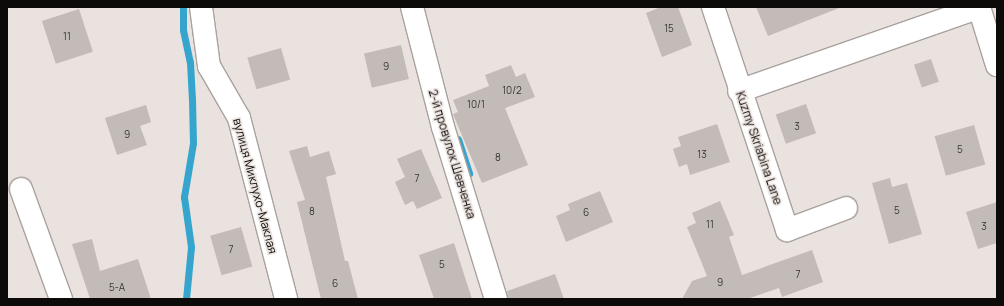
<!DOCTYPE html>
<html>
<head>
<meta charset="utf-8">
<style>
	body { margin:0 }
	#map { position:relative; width:1004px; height:306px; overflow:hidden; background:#eae2de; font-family:Manrope,sans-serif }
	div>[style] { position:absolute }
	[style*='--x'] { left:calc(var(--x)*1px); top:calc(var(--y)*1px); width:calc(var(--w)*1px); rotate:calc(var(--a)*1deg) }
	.stream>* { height:7px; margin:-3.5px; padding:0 3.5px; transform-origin:3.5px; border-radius:3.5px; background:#36a5cd }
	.building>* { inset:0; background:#c2bbb7; transform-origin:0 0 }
	.roads { filter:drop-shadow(1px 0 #a9a29e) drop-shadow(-1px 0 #a9a29e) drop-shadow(0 1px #a9a29e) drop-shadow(0 -1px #a9a29e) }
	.minor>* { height:22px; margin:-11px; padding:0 11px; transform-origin:11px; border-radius:11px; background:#fff }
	span { translate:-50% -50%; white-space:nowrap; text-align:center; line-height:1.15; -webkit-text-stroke:3px #eae2de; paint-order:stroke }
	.number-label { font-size:10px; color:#3a3735 }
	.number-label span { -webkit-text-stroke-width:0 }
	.street-label { font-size:12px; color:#0d0b0a }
	.frame { position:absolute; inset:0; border:8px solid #0d0b0a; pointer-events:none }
</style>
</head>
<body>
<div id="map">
	<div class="stream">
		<div style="--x:183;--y:7;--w:23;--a:90"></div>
		<div style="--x:183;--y:30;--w:33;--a:78"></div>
		<div style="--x:190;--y:62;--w:37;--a:87"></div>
		<div style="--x:192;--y:99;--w:44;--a:88.7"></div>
		<div style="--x:193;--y:143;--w:55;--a:99.5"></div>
		<div style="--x:184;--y:197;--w:50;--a:82"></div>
		<div style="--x:191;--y:247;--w:52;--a:95.5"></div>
		<div style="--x:458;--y:139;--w:36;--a:72"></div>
	</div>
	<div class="building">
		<div style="clip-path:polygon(661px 7px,678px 7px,692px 45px,662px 57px,646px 13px)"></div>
		<div style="clip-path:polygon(756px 7px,839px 7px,839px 8px,768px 36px)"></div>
		<div style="left:79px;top:9px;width:45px;height:39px;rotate:72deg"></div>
		<div style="left:401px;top:45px;width:35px;height:38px;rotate:77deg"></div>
		<div style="left:281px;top:48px;width:33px;height:35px;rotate:74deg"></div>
		<div style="left:931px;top:59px;width:24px;height:18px;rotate:71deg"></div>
		<div style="clip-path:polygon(511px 65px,516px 77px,525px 73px,535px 97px,505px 108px,528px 165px,482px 183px,453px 114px,458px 112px,453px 100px,489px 86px,485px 75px)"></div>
		<div style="left:806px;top:104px;width:31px;height:32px;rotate:71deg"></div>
		<div style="clip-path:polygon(146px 105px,151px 122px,140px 126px,147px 145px,117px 155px,105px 118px)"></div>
		<div style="clip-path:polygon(717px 124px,730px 162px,690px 175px,687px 164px,679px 167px,673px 149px,681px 146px,678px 137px)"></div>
		<div style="left:974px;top:125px;width:41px;height:41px;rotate:74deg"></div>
		<div style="clip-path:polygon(307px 146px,310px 157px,329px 151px,336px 174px,326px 177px,345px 261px,348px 261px,358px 299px,321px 299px,297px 202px,305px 200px,289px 151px)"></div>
		<div style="clip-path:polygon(421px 149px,442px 198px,417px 209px,413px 201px,405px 205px,395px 182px,405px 177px,397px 159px)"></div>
		<div style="clip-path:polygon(890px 178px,892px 187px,907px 183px,922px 234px,889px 244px,872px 183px)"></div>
		<div style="clip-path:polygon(600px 191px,613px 222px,566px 242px,556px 216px,570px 210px,568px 204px)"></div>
		<div style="clip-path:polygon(720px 201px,734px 235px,729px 237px,742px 275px,812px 250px,823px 282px,782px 297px,779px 288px,747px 299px,682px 299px,692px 281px,707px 276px,687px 227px,696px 223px,692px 213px)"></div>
		<div style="clip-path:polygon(997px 202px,997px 243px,978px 249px,966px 212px)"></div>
		<div style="left:241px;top:227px;width:41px;height:32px;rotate:74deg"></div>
		<div style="clip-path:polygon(92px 239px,100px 271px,138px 259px,151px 299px,90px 299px,72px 244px)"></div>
		<div style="clip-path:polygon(454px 243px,472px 299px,434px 299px,419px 255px)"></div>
		<div style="clip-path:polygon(555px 274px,564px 299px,508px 299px,507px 291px)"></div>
	</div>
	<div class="roads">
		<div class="minor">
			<div style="--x:201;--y:7;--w:60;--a:82.3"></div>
			<div style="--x:209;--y:66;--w:60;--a:60"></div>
			<div style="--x:239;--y:118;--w:187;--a:75.4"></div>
			<div style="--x:412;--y:7;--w:124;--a:75.5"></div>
			<div style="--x:443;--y:127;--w:180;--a:72.9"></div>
			<div style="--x:713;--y:7;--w:235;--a:71.6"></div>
			<div style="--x:787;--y:230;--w:63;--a:-20.4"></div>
			<div style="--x:979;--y:7;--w:61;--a:72.8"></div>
			<div style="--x:739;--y:91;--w:255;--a:-19.2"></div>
			<div style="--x:21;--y:189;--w:117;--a:70"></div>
		</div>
	</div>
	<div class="number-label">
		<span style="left:669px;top:29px">15</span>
		<span style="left:67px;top:37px">11</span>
		<span style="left:386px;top:67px">9</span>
		<span style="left:512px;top:91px">10/2</span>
		<span style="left:476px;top:105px">10/1</span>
		<span style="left:797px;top:127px">3</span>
		<span style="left:127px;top:135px">9</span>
		<span style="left:960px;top:150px">5</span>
		<span style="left:702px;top:155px">13</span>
		<span style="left:498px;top:158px">8</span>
		<span style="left:417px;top:179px">7</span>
		<span style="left:897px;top:211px">5</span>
		<span style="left:312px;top:212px">8</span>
		<span style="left:586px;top:213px">6</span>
		<span style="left:710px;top:225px">11</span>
		<span style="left:984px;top:227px">3</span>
		<span style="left:231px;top:250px">7</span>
		<span style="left:442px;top:265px">5</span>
		<span style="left:798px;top:275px">7</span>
		<span style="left:720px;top:283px">9</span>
		<span style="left:335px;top:284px">6</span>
		<span style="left:117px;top:288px">5-А</span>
	</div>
	<div class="street-label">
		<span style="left:759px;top:148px;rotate:71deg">Kuzmy Skriabina Lane</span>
		<span style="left:452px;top:154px;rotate:73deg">2-й провулок Шевченка</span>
		<span style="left:255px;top:186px;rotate:75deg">вулиця Миклухо-Маклая</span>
	</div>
	<div class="frame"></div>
</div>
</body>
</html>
